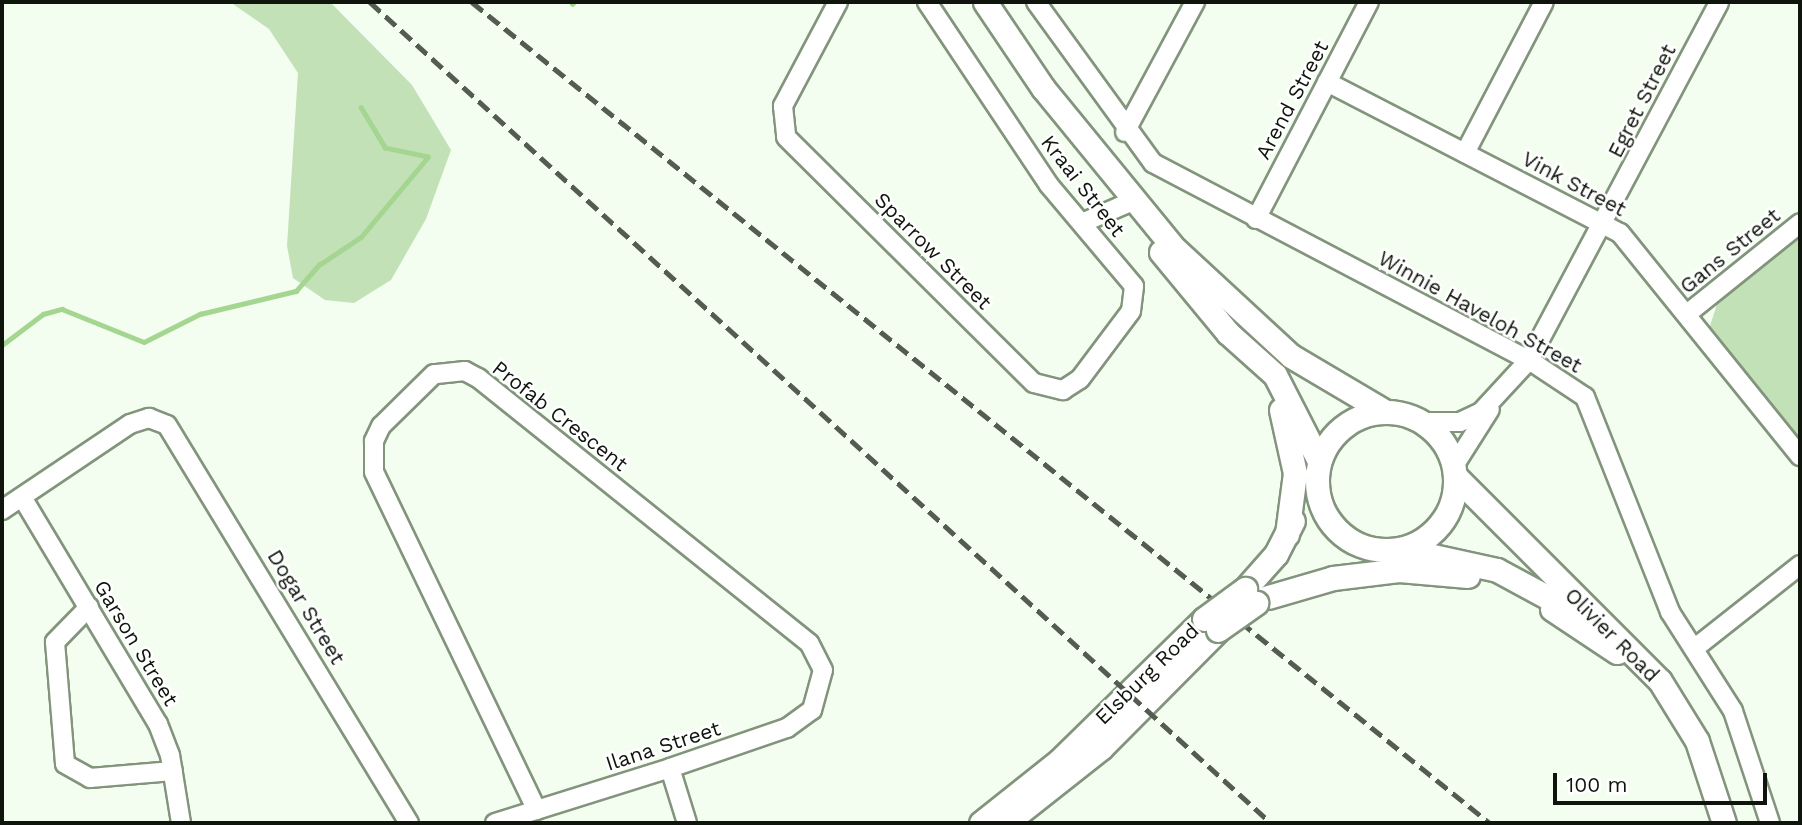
<!DOCTYPE html>
<html>
<head>
<meta charset="utf-8">
<style>
	body { margin:0 }
	#map { position:relative; width:1802px; height:825px; overflow:hidden; background:#f3fef0; font-family:"Work Sans",sans-serif }
	div>[style] { position:absolute }
	[style*='--x'] { left:calc(var(--x)*1px); top:calc(var(--y)*1px); width:calc(var(--w)*1px); rotate:calc(var(--a)*1deg) }
	.green>* { inset:0; background:#c2e1b7 }
	.stream>* { height:4.5px; margin:-2.25px; padding:0 2.25px; transform-origin:2.25px; border-radius:2.25px; background:#a4d691 }
	.roads { filter:drop-shadow(2px 0 #83947d) drop-shadow(-2px 0 #83947d) drop-shadow(0 2px #83947d) drop-shadow(0 -2px #83947d) }
	.minor>* { height:18px; margin:-9px; padding:0 9px; transform-origin:9px; border-radius:9px; background:#fff }
	.major>* { height:23px; margin:-11.5px; padding:0 11.5px; transform-origin:11.5px; border-radius:11.5px; background:#fff }
	.major>.ring { margin:-11.5px; padding:0; box-sizing:content-box; background:none; border:23px solid #fff; border-radius:50% }
	.rail>* { height:4.5px; margin-top:-2.25px; transform-origin:0; background:repeating-linear-gradient(90deg,#545c52 0 14px,transparent 0 21px) }
	.bridges { filter:drop-shadow(2px 0 #83947d) drop-shadow(-2px 0 #83947d) drop-shadow(0 2px #83947d) drop-shadow(0 -2px #83947d) }
	.major-bridge>* { height:23px; margin:-11.5px; padding:0 11.5px; transform-origin:11.5px; border-radius:11.5px; background:#fff }
	span { translate:-50% -50%; white-space:nowrap; text-align:center; line-height:1.15; -webkit-text-stroke:5px #fff; paint-order:stroke }
	.street-label { font-size:21px; color:#0f150d }
	.frame { position:absolute; inset:0; border:4px solid #0f150d; pointer-events:none }
	.scale { position:absolute; left:1553px; top:773px; width:214px; height:32px; box-sizing:border-box; border:4px solid #0f150d; border-top:0; padding-left:9px; font-size:21px; line-height:24px; white-space:nowrap; color:#0f150d; -webkit-text-stroke:5px #fff; paint-order:stroke }
</style>
</head>
<body>
<div id="map">
	<div class="green">
		<div style="clip-path:polygon(230px 2px,330px 2px,412px 85px,451px 150px,426px 219px,391px 280px,354px 303px,325px 300px,293px 278px,287px 246px,298px 73px,269px 29px)"></div>
		<div style="clip-path:polygon(1800px 235px,1800px 448px,1709px 329px,1718px 301px)"></div>
	</div>
	<div class="stream">
		<div style="--x:572;--y:4;--w:3;--a:-45"></div>
		<div style="--x:2;--y:345;--w:51;--a:-37.1"></div>
		<div style="--x:43;--y:314;--w:20;--a:-15"></div>
		<div style="--x:62;--y:309;--w:88;--a:21.9"></div>
		<div style="--x:144;--y:342;--w:63;--a:-26.6"></div>
		<div style="--x:200;--y:314;--w:99;--a:-13.5"></div>
		<div style="--x:296;--y:291;--w:35;--a:-49"></div>
		<div style="--x:319;--y:265;--w:50;--a:-33.7"></div>
		<div style="--x:361;--y:237;--w:104;--a:-50.1"></div>
		<div style="--x:428;--y:157;--w:44;--a:-168.2"></div>
		<div style="--x:385;--y:148;--w:47;--a:-121"></div>
	</div>
	<div class="roads">
		<div class="minor">
			<div style="--x:838;--y:2;--w:118;--a:117.9"></div>
			<div style="--x:783;--y:106;--w:31;--a:84"></div>
			<div style="--x:786;--y:137;--w:349;--a:44.8"></div>
			<div style="--x:1034;--y:383;--w:30;--a:14"></div>
			<div style="--x:1063;--y:390;--w:20;--a:-33"></div>
			<div style="--x:1080;--y:379;--w:85;--a:-53.1"></div>
			<div style="--x:1131;--y:311;--w:25;--a:-83"></div>
			<div style="--x:1134;--y:286;--w:132;--a:-130.1"></div>
			<div style="--x:1049;--y:185;--w:220;--a:-123.7"></div>
			<div style="--x:1036;--y:2;--w:199;--a:54"></div>
			<div style="--x:1153;--y:163;--w:424;--a:27.7"></div>
			<div style="--x:1529;--y:360;--w:67;--a:33.5"></div>
			<div style="--x:1585;--y:397;--w:231;--a:68.4"></div>
			<div style="--x:1670;--y:612;--w:117;--a:57.5"></div>
			<div style="--x:1733;--y:711;--w:118;--a:71.7"></div>
			<div style="--x:1327;--y:82;--w:330;--a:27.3"></div>
			<div style="--x:1620;--y:233;--w:287;--a:51.1"></div>
			<div style="--x:1125;--y:132;--w:148;--a:-61.7"></div>
			<div style="--x:1465;--y:153;--w:170;--a:-62.4"></div>
			<div style="--x:1256;--y:219;--w:245;--a:-62.5"></div>
			<div style="--x:1082;--y:223;--w:58;--a:-23.5"></div>
			<div style="--x:1687;--y:314;--w:145;--a:-38.8"></div>
			<div style="--x:1424;--y:422;--w:36;--a:0"></div>
			<div style="--x:1460;--y:422;--w:23;--a:-25"></div>
			<div style="--x:1481;--y:412;--w:71;--a:-47.3"></div>
			<div style="--x:1529;--y:360;--w:405;--a:-62"></div>
			<div style="--x:1454;--y:466;--w:67;--a:-57.7"></div>
			<div style="--x:22;--y:497;--w:265;--a:59.1"></div>
			<div style="--x:158;--y:724;--w:33;--a:69"></div>
			<div style="--x:170;--y:755;--w:69;--a:80.8"></div>
			<div style="--x:2;--y:510;--w:154;--a:-33.9"></div>
			<div style="--x:130;--y:424;--w:20;--a:-18"></div>
			<div style="--x:149;--y:418;--w:19;--a:21"></div>
			<div style="--x:167;--y:425;--w:466;--a:58.7"></div>
			<div style="--x:89;--y:607;--w:49;--a:134.2"></div>
			<div style="--x:55;--y:642;--w:122;--a:85.3"></div>
			<div style="--x:65;--y:764;--w:29;--a:29"></div>
			<div style="--x:90;--y:778;--w:83;--a:-4.8"></div>
			<div style="--x:1695;--y:648;--w:134;--a:-38.3"></div>
			<div style="--x:670;--y:768;--w:58;--a:72.8"></div>
			<div style="--x:495;--y:823;--w:183;--a:-17.4"></div>
			<div style="--x:670;--y:768;--w:124;--a:-18.9"></div>
			<div style="--x:787;--y:728;--w:31;--a:-36"></div>
			<div style="--x:812;--y:710;--w:41;--a:-74.6"></div>
			<div style="--x:823;--y:670;--w:30;--a:-117"></div>
			<div style="--x:809;--y:643;--w:424;--a:-141.3"></div>
			<div style="--x:478;--y:378;--w:15;--a:-152"></div>
			<div style="--x:465;--y:371;--w:31;--a:174"></div>
			<div style="--x:434;--y:374;--w:74;--a:135.5"></div>
			<div style="--x:381;--y:426;--w:17;--a:115"></div>
			<div style="--x:374;--y:441;--w:31;--a:90"></div>
			<div style="--x:374;--y:472;--w:375;--a:64.3"></div>
		</div>
		<div class="major">
			<div style="--x:985;--y:2;--w:104;--a:56"></div>
			<div style="--x:1043;--y:88;--w:208;--a:50.7"></div>
			<div style="--x:1175;--y:249;--w:158;--a:42.7"></div>
			<div style="--x:1291;--y:356;--w:108;--a:30.6"></div>
			<div style="--x:1161;--y:252;--w:105;--a:50.4"></div>
			<div style="--x:1228;--y:333;--w:63;--a:41.8"></div>
			<div style="--x:1275;--y:375;--w:97;--a:62.9"></div>
			<div style="--x:1281;--y:410;--w:65;--a:77.5"></div>
			<div style="--x:1295;--y:473;--w:62;--a:97.5"></div>
			<div class="ring" style="left:1317px;top:412px;width:115px;height:115px"></div>
			<div style="--x:1456;--y:477;--w:288;--a:45"></div>
			<div style="--x:1660;--y:681;--w:70;--a:58.3"></div>
			<div style="--x:1697;--y:741;--w:86;--a:71.8"></div>
			<div style="--x:1401;--y:549;--w:98;--a:12.3"></div>
			<div style="--x:1497;--y:570;--w:84;--a:28.4"></div>
			<div style="--x:1245;--y:589;--w:47;--a:-48.5"></div>
			<div style="--x:1276;--y:554;--w:37;--a:-63"></div>
			<div style="--x:1268;--y:597;--w:68;--a:-16.3"></div>
			<div style="--x:1333;--y:578;--w:66;--a:-6.9"></div>
			<div style="--x:1399;--y:570;--w:69;--a:5"></div>
			<div style="--x:1552;--y:609;--w:78;--a:33.5"></div>
			<div style="--x:1011;--y:819;--w:115;--a:-38.3"></div>
			<div style="--x:1101;--y:748;--w:166;--a:-45.2"></div>
			<div style="--x:981;--y:823;--w:100;--a:-38.5"></div>
			<div style="--x:1059;--y:761;--w:203;--a:-44.4"></div>
		</div>
	</div>
	<div class="rail">
		<div style="--x:370;--y:2;--w:1219;--a:42.34"></div>
		<div style="--x:472;--y:2;--w:1308;--a:38.89"></div>
	</div>
	<div class="bridges">
		<div class="major-bridge">
			<div style="--x:1204;--y:619;--w:51;--a:-36.2"></div>
			<div style="--x:1218;--y:630;--w:47;--a:-35.4"></div>
		</div>
	</div>
	<div class="street-label">
		<span style="left:1292px;top:100px;rotate:-62deg">Arend Street</span>
		<span style="left:1642px;top:101px;rotate:-63deg">Egret Street</span>
		<span style="left:1574px;top:184px;rotate:28deg">Vink Street</span>
		<span style="left:1083px;top:186px;rotate:52deg">Kraai Street</span>
		<span style="left:933px;top:251px;rotate:45deg">Sparrow Street</span>
		<span style="left:1730px;top:251px;rotate:-39deg">Gans Street</span>
		<span style="left:1480px;top:312px;rotate:29deg">Winnie Haveloh Street</span>
		<span style="left:560px;top:416px;rotate:38deg">Profab Crescent</span>
		<span style="left:306px;top:607px;rotate:59deg">Dogar Street</span>
		<span style="left:1612px;top:635px;rotate:45deg">Olivier Road</span>
		<span style="left:136px;top:643px;rotate:59deg">Garson Street</span>
		<span style="left:1147px;top:674px;rotate:-44deg">Elsburg Road</span>
		<span style="left:663px;top:746px;rotate:-18deg">Ilana Street</span>
	</div>
	<div class="frame"></div>
	<div class="scale">100 m</div>
</div>
</body>
</html>
